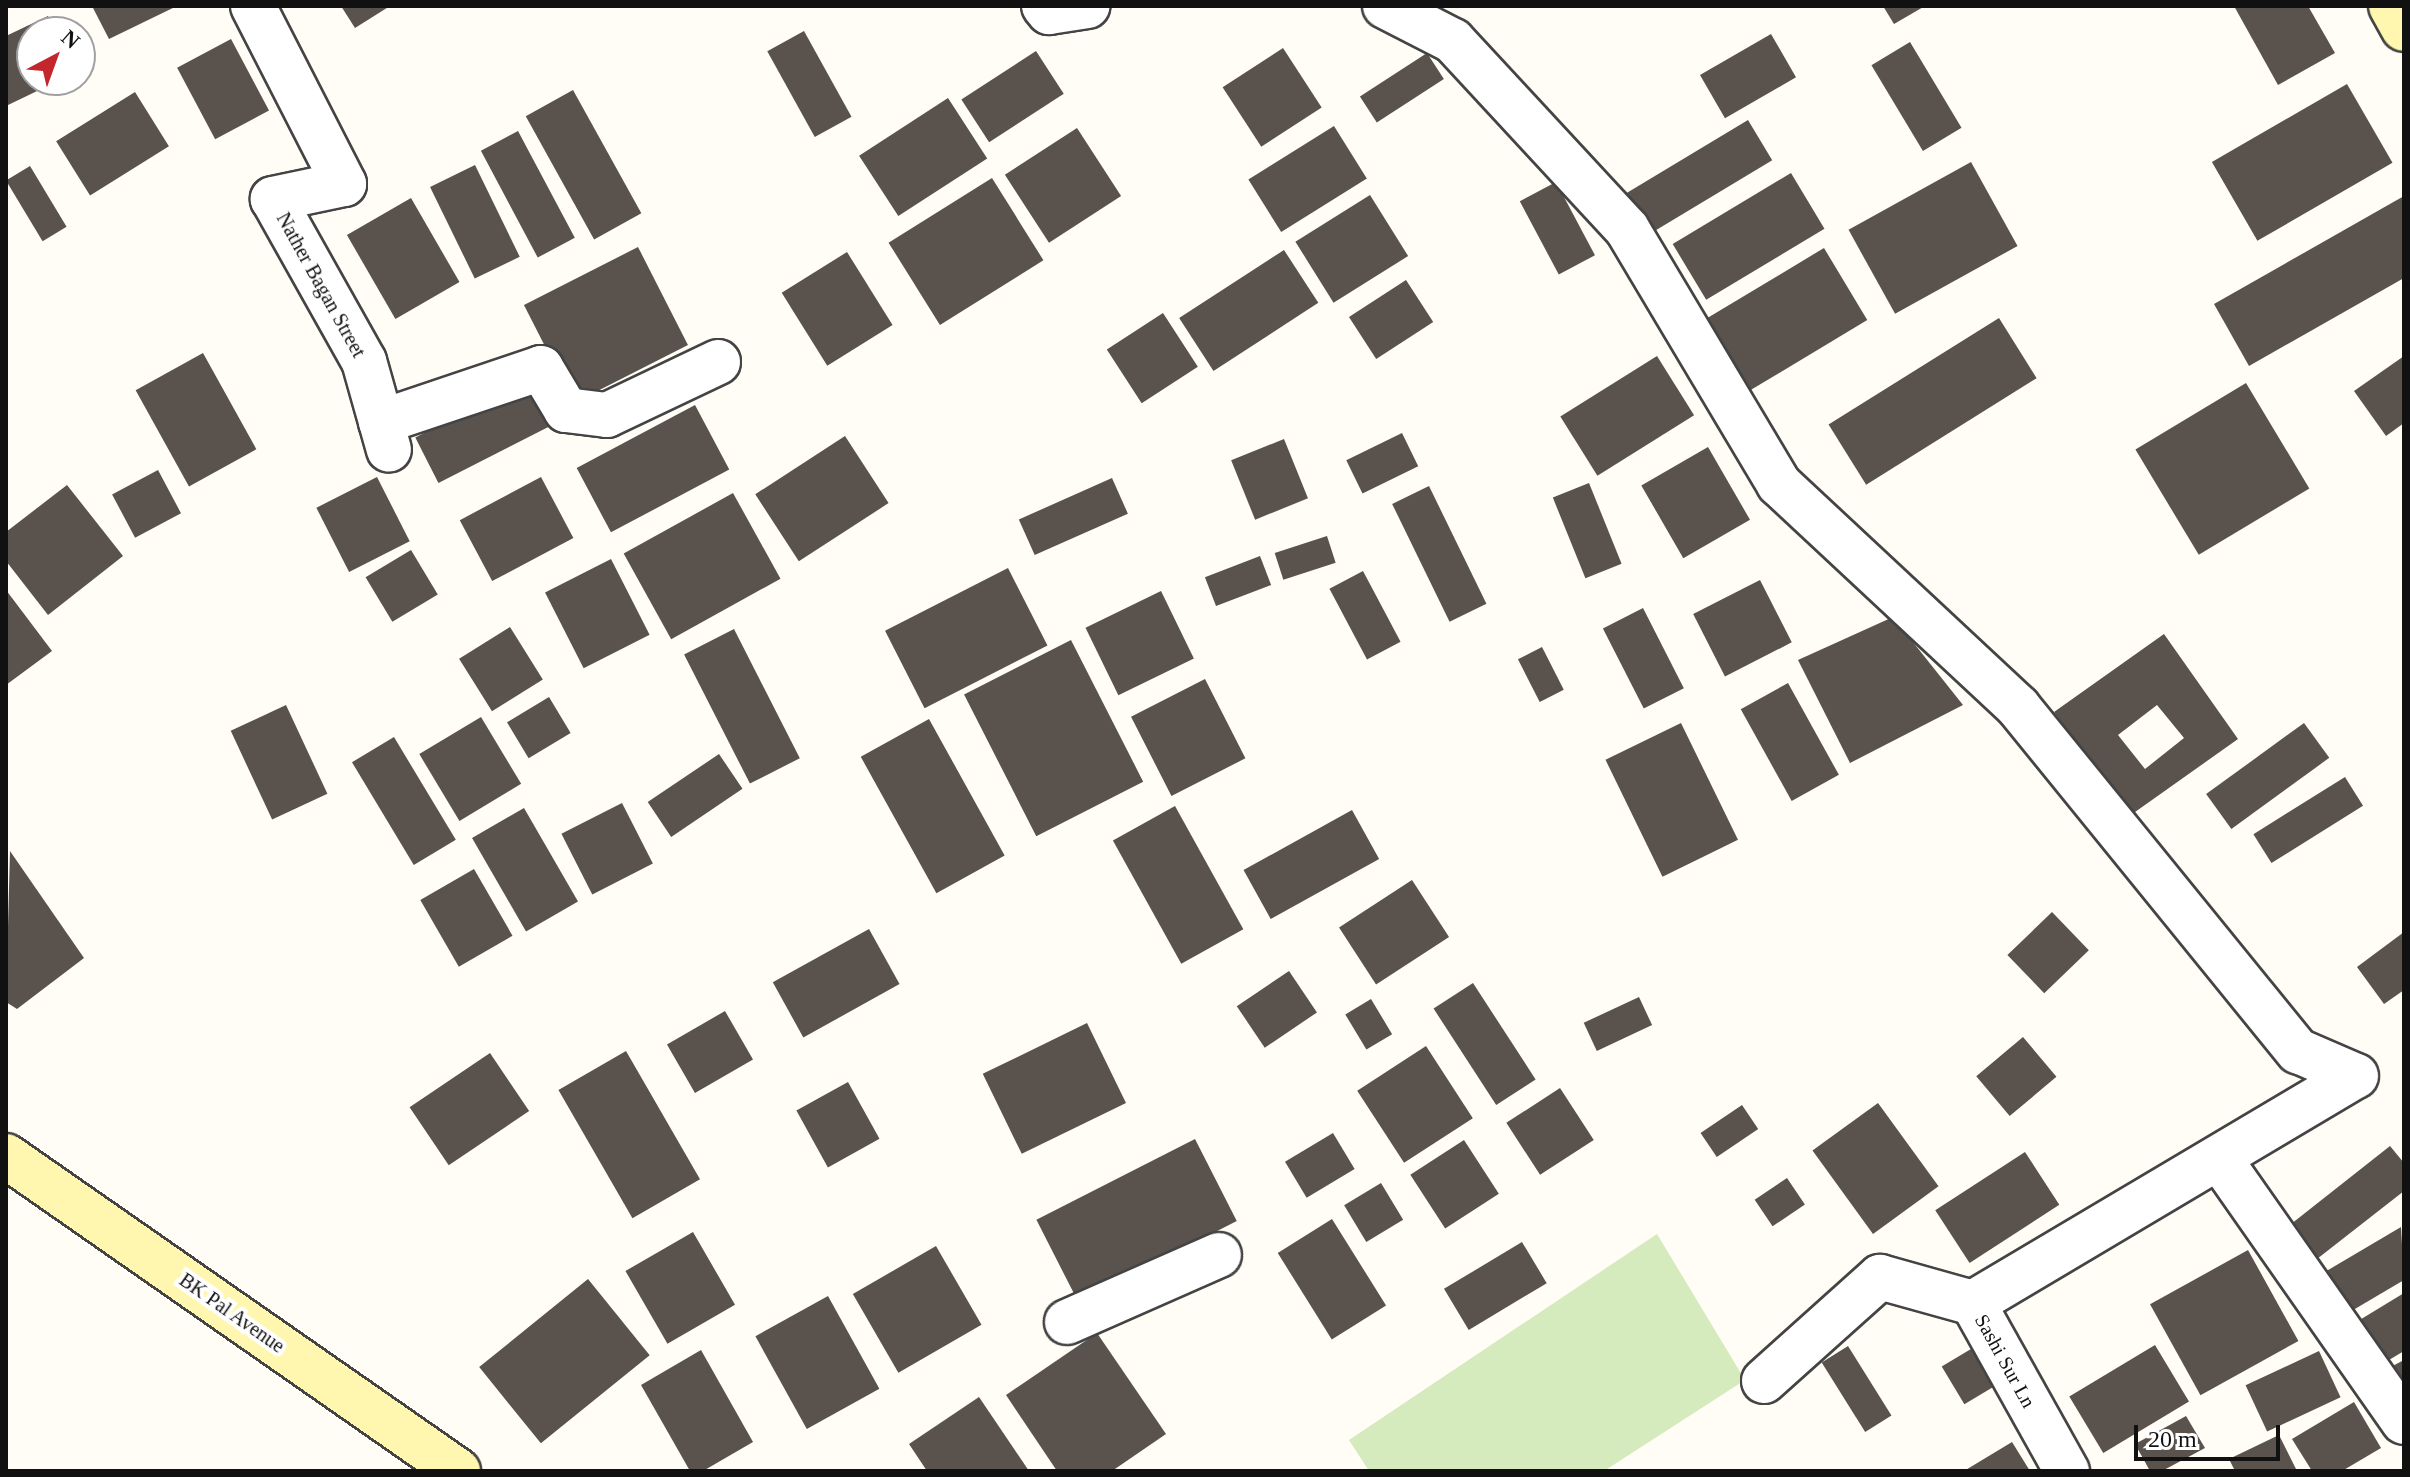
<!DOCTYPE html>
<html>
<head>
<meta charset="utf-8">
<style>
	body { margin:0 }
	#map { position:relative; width:2410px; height:1477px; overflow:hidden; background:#fffdf5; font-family:"Times New Roman",serif }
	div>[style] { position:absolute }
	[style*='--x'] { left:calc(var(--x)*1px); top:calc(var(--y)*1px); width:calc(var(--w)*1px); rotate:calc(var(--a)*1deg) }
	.green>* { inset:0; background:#d5ebbd }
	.building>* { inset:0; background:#5a524d; transform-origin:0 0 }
	.roads { filter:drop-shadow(2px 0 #444) drop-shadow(-2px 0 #444) drop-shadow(0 2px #444) drop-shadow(0 -2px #444) }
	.minor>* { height:44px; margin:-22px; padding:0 22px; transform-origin:22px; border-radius:22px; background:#fff }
	.secondary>* { height:44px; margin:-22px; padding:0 22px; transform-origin:22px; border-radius:22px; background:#fff6b0 }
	span { translate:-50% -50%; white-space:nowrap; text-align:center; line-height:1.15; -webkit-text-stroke:8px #fff; paint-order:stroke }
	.street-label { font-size:20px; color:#111 }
	.frame { position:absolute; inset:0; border:8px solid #111; pointer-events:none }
	.north { position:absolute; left:16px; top:16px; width:80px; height:80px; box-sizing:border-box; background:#fff; border:2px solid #a0a0a0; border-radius:50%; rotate:41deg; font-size:22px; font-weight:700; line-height:32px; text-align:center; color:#111 }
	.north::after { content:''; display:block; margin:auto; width:28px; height:36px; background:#c4262e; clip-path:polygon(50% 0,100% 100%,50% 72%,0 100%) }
	.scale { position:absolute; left:2134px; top:1425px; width:146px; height:36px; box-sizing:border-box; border:4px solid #111; border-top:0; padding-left:10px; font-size:24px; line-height:28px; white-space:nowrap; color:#111; -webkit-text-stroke:6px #fff; paint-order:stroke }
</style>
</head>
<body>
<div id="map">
	<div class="green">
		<div style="clip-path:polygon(1657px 1234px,1745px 1380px,1604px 1471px,1369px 1471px,1349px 1440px)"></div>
	</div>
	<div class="building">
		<div style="clip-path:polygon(92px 6px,177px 6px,109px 39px)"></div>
		<div style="clip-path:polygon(341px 6px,390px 6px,355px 28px)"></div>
		<div style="clip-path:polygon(1883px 6px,1925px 6px,1894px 24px)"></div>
		<div style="clip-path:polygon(2234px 6px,2308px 6px,2335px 53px,2278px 85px)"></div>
		<div style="clip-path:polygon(48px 16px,55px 32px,32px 32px,32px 80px,60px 80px,6px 106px,6px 36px)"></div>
		<div style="left:804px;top:31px;width:98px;height:42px;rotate:61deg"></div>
		<div style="left:1771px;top:34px;width:50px;height:82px;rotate:60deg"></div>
		<div style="left:231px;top:39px;width:81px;height:61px;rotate:62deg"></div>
		<div style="left:1910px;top:42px;width:100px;height:45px;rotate:59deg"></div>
		<div style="left:1283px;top:48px;width:71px;height:72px;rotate:57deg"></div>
		<div style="left:1036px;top:51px;width:51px;height:89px;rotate:57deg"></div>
		<div style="left:1427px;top:53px;width:31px;height:80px;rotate:57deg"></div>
		<div style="left:2347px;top:84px;width:91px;height:156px;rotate:60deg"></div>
		<div style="left:573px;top:90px;width:141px;height:54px;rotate:61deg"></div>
		<div style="left:135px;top:92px;width:64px;height:93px;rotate:58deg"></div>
		<div style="left:948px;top:98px;width:72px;height:106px;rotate:57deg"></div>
		<div style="left:1748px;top:120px;width:47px;height:144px;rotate:59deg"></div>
		<div style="left:1334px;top:126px;width:62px;height:101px;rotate:58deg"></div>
		<div style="left:1077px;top:128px;width:81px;height:86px;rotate:57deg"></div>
		<div style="left:518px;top:131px;width:121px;height:42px;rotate:62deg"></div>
		<div style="left:1971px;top:162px;width:96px;height:140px;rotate:61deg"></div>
		<div style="left:475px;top:165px;width:102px;height:50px;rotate:64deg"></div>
		<div style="left:30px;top:166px;width:71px;height:28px;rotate:59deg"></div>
		<div style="left:1791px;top:173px;width:65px;height:138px;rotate:59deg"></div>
		<div style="left:992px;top:178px;width:97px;height:122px;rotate:58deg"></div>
		<div style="left:1556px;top:182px;width:83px;height:41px;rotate:62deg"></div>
		<div style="left:1370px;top:195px;width:72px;height:88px;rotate:58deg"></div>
		<div style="clip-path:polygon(2404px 196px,2404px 278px,2249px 366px,2214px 304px)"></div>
		<div style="left:411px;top:198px;width:97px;height:74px;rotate:60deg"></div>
		<div style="left:638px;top:247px;width:110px;height:128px;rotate:63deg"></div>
		<div style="left:1824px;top:248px;width:84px;height:138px;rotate:59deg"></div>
		<div style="left:1284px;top:250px;width:63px;height:125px;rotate:57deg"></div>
		<div style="left:847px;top:252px;width:86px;height:77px;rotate:58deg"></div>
		<div style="left:1406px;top:280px;width:50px;height:68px;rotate:57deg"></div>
		<div style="left:1163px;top:313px;width:64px;height:67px;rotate:57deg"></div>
		<div style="left:1999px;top:318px;width:71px;height:201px;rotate:58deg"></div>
		<div style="left:203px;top:353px;width:110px;height:77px;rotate:61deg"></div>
		<div style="left:1657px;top:356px;width:70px;height:114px;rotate:58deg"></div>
		<div style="clip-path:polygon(2404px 356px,2404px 423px,2386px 436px,2354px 391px)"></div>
		<div style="left:532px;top:378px;width:51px;height:131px;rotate:63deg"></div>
		<div style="left:2246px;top:383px;width:123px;height:129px;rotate:59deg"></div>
		<div style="left:695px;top:405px;width:73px;height:134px;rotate:62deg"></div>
		<div style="left:1402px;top:433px;width:37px;height:62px;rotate:64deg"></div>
		<div style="left:845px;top:436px;width:80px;height:107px;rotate:57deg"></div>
		<div style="left:1284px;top:439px;width:64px;height:57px;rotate:68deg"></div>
		<div style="left:1708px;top:447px;width:84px;height:77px;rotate:60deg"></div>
		<div style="left:158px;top:470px;width:49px;height:52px;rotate:62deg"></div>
		<div style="left:377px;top:477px;width:72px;height:68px;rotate:63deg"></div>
		<div style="left:541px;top:477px;width:69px;height:92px;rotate:62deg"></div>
		<div style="left:1112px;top:478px;width:39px;height:102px;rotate:66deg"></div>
		<div style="left:1589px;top:483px;width:87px;height:39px;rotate:68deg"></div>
		<div style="clip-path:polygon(67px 485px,123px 556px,48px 615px,6px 561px,6px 532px)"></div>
		<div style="left:1429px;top:486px;width:131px;height:41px;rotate:64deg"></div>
		<div style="left:733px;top:493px;width:98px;height:125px;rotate:61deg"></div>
		<div style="left:1327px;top:536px;width:28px;height:55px;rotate:72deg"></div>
		<div style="left:411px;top:550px;width:52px;height:53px;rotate:59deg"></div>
		<div style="left:1260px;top:556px;width:31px;height:59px;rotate:69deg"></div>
		<div style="left:611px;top:559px;width:85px;height:74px;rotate:63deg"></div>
		<div style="left:1008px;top:568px;width:87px;height:138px;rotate:63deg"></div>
		<div style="left:1363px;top:571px;width:80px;height:38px;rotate:62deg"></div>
		<div style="left:1760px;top:580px;width:70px;height:75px;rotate:63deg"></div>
		<div style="clip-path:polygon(6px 590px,52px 651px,6px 685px)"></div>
		<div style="left:1161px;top:591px;width:75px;height:84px;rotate:64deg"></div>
		<div style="left:1643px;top:608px;width:90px;height:45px;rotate:63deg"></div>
		<div style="clip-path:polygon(1893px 617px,1963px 705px,1850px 763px,1798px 660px)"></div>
		<div style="left:510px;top:627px;width:62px;height:60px;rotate:58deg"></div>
		<div style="left:734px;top:629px;width:145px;height:56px;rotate:63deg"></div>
		<div style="clip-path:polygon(evenodd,2164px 634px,2238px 739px,2128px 817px,2054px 712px,2164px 634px,2157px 705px,2184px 738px,2145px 769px,2118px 735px,2157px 705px)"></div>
		<div style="left:1071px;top:640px;width:159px;height:120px;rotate:63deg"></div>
		<div style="left:1542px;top:647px;width:48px;height:27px;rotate:63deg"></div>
		<div style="left:1205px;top:679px;width:89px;height:83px;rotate:63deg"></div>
		<div style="left:1788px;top:683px;width:105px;height:54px;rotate:61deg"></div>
		<div style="left:549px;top:697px;width:42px;height:49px;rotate:59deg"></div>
		<div style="left:286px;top:705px;width:98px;height:61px;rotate:65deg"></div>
		<div style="left:481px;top:717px;width:78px;height:72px;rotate:59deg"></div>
		<div style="left:929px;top:719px;width:156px;height:78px;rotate:61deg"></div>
		<div style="left:1681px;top:723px;width:130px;height:84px;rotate:64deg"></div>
		<div style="left:2304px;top:723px;width:43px;height:121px;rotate:54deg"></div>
		<div style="left:394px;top:737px;width:120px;height:49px;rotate:59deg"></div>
		<div style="left:719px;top:754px;width:42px;height:86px;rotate:56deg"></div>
		<div style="left:2345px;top:777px;width:34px;height:108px;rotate:58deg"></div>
		<div style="left:622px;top:803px;width:68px;height:68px;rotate:63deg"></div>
		<div style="left:1175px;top:806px;width:141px;height:71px;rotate:61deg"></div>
		<div style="left:524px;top:808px;width:108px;height:60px;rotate:60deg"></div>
		<div style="left:1352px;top:810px;width:56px;height:124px;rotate:61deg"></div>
		<div style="clip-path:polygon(10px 851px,84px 958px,17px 1009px,6px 1002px)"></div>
		<div style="left:474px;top:869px;width:77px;height:62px;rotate:60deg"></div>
		<div style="left:1412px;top:880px;width:68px;height:87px;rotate:57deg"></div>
		<div style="left:2052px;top:912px;width:53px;height:62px;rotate:46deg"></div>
		<div style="left:869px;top:929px;width:63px;height:110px;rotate:61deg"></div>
		<div style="clip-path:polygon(2404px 932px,2404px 990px,2384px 1004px,2357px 967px)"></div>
		<div style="left:1289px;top:971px;width:50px;height:63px;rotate:56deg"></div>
		<div style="left:1473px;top:983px;width:115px;height:47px;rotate:57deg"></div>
		<div style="left:1639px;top:997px;width:31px;height:61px;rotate:65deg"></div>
		<div style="left:1371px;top:999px;width:41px;height:30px;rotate:59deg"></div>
		<div style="left:725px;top:1011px;width:56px;height:67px;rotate:60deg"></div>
		<div style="left:1087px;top:1023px;width:89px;height:116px;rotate:64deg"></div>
		<div style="left:2023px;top:1037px;width:52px;height:61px;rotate:50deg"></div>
		<div style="left:1426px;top:1046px;width:86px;height:82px;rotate:57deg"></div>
		<div style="left:626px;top:1051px;width:148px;height:78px;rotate:60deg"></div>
		<div style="left:490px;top:1053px;width:70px;height:97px;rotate:56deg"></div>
		<div style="left:848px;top:1082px;width:65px;height:59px;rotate:61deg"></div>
		<div style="left:1560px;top:1088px;width:62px;height:64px;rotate:57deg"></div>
		<div style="left:1878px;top:1103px;width:103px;height:81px;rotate:54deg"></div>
		<div style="left:1742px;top:1105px;width:29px;height:50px;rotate:56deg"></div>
		<div style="left:1333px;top:1133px;width:42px;height:56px;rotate:59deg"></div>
		<div style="left:1195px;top:1139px;width:92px;height:178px;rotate:63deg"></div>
		<div style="left:1464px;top:1140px;width:64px;height:64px;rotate:57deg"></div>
		<div style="clip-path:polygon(2390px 1146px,2404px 1163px,2404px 1191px,2308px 1266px,2281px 1232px)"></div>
		<div style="left:2025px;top:1152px;width:63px;height:107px;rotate:57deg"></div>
		<div style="left:1787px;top:1178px;width:32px;height:39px;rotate:56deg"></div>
		<div style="left:1381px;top:1183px;width:43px;height:43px;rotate:59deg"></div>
		<div style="left:1332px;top:1219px;width:102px;height:64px;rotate:58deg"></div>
		<div style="clip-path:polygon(2401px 1227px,2404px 1280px,2343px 1316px,2318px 1276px)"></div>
		<div style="left:693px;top:1232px;width:84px;height:78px;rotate:60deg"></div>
		<div style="left:1522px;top:1242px;width:48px;height:91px;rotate:59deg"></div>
		<div style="left:936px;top:1246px;width:91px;height:96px;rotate:60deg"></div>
		<div style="left:2248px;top:1250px;width:104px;height:112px;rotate:61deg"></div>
		<div style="left:588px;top:1279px;width:98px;height:140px;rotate:51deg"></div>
		<div style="clip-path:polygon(2404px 1293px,2404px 1351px,2384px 1363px,2358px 1321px)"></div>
		<div style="left:828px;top:1296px;width:106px;height:83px;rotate:61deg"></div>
		<div style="clip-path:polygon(1097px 1333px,1166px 1434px,1112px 1471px,1057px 1471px,1006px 1395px)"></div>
		<div style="left:2155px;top:1345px;width:66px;height:100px;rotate:59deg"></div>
		<div style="left:1848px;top:1346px;width:82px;height:31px;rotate:58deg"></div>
		<div style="left:1976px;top:1346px;width:44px;height:40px;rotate:59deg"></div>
		<div style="clip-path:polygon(701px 1350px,753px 1442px,703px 1471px,690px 1471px,641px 1385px)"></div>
		<div style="left:2319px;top:1351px;width:51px;height:81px;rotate:65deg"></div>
		<div style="clip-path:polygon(2404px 1360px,2404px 1410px,2383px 1371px)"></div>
		<div style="clip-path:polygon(979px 1397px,1029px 1471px,927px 1471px,909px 1444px)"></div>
		<div style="clip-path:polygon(2354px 1402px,2381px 1448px,2342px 1471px,2312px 1471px,2292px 1439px)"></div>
		<div style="clip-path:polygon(2186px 1416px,2205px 1448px,2162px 1471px,2150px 1471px,2135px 1444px)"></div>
		<div style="clip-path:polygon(2279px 1435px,2297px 1471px,2235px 1471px,2229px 1459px)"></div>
		<div style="clip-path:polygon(2012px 1442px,2030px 1471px,1964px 1471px)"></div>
	</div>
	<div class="roads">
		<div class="minor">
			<div style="--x:253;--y:6;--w:200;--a:62.9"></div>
			<div style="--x:344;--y:184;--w:73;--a:168.1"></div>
			<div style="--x:273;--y:199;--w:186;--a:60.7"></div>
			<div style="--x:364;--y:361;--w:92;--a:74.3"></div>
			<div style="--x:1044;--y:6;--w:8;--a:50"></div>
			<div style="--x:1049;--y:12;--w:39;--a:-9"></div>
			<div style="--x:1385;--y:6;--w:76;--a:27.2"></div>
			<div style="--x:1453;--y:41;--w:256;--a:47.2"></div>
			<div style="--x:1627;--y:229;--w:297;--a:59.2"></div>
			<div style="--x:1779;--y:484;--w:327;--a:43"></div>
			<div style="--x:2018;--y:707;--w:444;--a:50.9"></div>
			<div style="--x:2298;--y:1051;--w:63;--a:23.3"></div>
			<div style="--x:381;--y:422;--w:169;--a:-18.6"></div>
			<div style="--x:541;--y:368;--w:49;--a:59.2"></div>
			<div style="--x:566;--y:410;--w:41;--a:7"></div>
			<div style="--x:607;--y:415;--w:123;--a:-25.5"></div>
			<div style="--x:2219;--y:1158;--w:322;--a:55"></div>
			<div style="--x:1973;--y:1303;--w:445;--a:-30.7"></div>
			<div style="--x:1067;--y:1322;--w:166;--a:-23.8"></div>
			<div style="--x:1764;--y:1381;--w:156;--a:-41.9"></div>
			<div style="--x:1880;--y:1277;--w:97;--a:15.6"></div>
			<div style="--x:1973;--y:1303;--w:193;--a:60.8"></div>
		</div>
		<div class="secondary">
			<div style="--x:2391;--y:6;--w:26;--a:61"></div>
			<div style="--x:6;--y:1156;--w:551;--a:34.87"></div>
		</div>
	</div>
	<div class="street-label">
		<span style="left:321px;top:285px;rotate:61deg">Nather Bagan Street</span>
		<span style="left:232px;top:1313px;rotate:35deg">BK Pal Avenue</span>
		<span style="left:2005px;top:1361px;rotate:61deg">Sashi Sur Ln</span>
	</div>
	<div class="frame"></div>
	<div class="north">N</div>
	<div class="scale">20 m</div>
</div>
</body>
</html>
